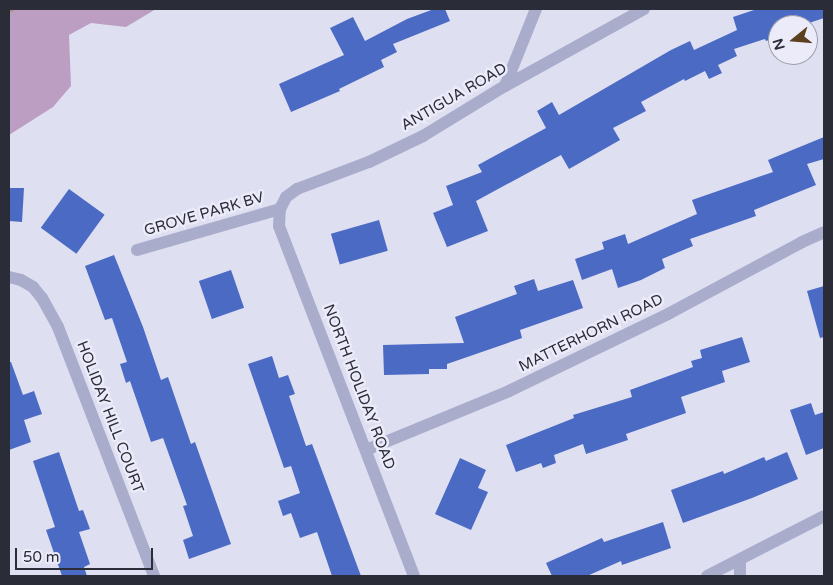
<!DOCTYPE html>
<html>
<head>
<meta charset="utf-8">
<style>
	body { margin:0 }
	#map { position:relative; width:833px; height:585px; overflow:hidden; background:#dfdff2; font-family:"Varela Round",sans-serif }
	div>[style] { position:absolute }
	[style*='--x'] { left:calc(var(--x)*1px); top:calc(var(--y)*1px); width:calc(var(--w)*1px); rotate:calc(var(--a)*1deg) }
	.green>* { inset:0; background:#bc9ec2 }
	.stream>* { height:5.5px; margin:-2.75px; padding:0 2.75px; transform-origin:2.75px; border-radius:2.75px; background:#af987e }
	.building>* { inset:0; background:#4b6ac4; transform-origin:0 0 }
	.minor>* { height:12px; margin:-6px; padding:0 6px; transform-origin:6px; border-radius:6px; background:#aaaccb }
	span { translate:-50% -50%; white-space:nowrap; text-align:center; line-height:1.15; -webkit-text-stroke:5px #ecebfa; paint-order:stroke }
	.street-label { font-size:15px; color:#2a2c38 }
	.frame { position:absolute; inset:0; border:10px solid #2a2c38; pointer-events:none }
	.north { position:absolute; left:768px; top:15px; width:50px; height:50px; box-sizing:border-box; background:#ecebfa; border:1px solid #9e9fac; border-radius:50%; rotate:253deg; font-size:14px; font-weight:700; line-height:20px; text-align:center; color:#2a2c38 }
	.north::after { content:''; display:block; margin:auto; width:18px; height:22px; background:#5a401f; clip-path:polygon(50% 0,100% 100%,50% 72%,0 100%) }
	.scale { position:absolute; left:15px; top:548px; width:138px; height:22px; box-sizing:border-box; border:2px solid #2a2c38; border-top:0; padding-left:6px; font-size:15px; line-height:18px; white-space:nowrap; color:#2a2c38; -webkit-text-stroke:4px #ecebfa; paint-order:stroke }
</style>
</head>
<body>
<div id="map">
	<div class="green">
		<div style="clip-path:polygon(9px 9px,156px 9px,126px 27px,91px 23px,69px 35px,71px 86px,53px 107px,9px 135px)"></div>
	</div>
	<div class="stream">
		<div style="--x:9;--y:10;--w:2;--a:-27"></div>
	</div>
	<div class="building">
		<div style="clip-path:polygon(434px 9px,445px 9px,450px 21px,393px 44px,397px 52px,381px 60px,384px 67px,339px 89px,340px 91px,291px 112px,279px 84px,344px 55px,330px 28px,353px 17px,365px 41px,407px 19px)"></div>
		<div style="clip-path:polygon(757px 9px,824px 9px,824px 18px,803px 25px,778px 25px,778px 37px,766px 41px,765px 39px,734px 49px,737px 56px,718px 65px,722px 73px,709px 79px,705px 71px,685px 81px,684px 79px,641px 102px,646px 111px,613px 128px,620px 140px,569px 169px,561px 155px,476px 201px,488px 231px,447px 247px,433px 213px,453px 205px,446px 186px,482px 172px,478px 165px,546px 128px,537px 111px,552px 102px,559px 115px,671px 50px,690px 41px,694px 50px,737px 30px,733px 17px)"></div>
		<div style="clip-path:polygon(824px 137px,824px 159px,807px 164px,816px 185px,754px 210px,756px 216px,690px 239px,693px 246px,662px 259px,665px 268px,641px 280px,618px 288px,612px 269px,582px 280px,575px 259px,604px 249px,602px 242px,625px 234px,628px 244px,697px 214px,692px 200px,773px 172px,768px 160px)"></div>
		<div style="clip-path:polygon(9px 188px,24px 188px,22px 222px,9px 221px)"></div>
		<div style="left:69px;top:189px;width:44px;height:48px;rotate:36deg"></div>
		<div style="left:379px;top:220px;width:32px;height:50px;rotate:74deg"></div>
		<div style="clip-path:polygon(114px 255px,143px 327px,161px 380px,168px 377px,191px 444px,195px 442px,231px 544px,189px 559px,183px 540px,193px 536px,183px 506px,187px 505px,163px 438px,151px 442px,130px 381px,126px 383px,120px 364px,127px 362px,112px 318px,105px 320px,85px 266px)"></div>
		<div style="left:231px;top:270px;width:40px;height:34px;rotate:71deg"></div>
		<div style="clip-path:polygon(534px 279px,538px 291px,573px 280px,583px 308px,520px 330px,522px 338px,447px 364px,447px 369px,429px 369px,429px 374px,384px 375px,383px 345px,464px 343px,455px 317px,517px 294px,514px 286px)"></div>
		<div style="clip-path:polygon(824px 286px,824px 337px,820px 338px,807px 291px)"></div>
		<div style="clip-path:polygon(742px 337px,750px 362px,722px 371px,725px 382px,681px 397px,686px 413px,626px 434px,628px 440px,586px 454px,583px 444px,554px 455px,556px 463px,543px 468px,541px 463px,516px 472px,506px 445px,574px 418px,573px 415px,632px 397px,630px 390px,693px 367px,691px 361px,702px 358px,700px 350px)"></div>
		<div style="clip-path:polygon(272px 356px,279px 378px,288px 375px,295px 394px,289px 396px,306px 446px,312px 444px,361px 576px,332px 576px,317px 532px,300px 538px,291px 513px,283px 516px,278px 501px,300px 493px,291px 466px,284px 468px,248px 364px)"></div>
		<div style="clip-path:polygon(9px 362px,11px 362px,23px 395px,34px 391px,42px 414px,24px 420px,31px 442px,9px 450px)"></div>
		<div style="clip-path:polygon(811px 403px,815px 415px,824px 412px,824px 448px,806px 455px,790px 410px)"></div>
		<div style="clip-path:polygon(59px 452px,79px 511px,83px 510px,90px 529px,79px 532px,90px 564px,84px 567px,87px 576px,62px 576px,46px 530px,55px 527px,33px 461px)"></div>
		<div style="clip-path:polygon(787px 452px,798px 479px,752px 498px,683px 523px,671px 490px,723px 471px,724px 474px,764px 457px,766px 461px)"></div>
		<div style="clip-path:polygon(460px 458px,486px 470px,478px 488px,488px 492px,471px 530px,435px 514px)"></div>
		<div style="clip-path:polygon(663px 522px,671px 548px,622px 565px,621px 561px,587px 576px,552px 576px,546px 563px,602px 538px,604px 542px)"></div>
	</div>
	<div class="minor">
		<div style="--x:505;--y:86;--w:83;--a:-68.1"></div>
		<div style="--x:137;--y:250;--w:149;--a:-16"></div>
		<div style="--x:9;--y:277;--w:12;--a:14"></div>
		<div style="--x:21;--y:280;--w:14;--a:30"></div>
		<div style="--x:33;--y:287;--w:14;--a:51"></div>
		<div style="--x:42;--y:298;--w:33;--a:61"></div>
		<div style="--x:58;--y:327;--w:267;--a:68.9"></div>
		<div style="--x:366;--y:450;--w:155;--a:-22.4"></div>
		<div style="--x:509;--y:391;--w:177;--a:-25.8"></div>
		<div style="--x:668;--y:314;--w:152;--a:-28.2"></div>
		<div style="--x:802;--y:242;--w:24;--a:-24"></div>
		<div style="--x:414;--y:576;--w:375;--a:-111.1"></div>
		<div style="--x:279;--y:226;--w:17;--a:-87"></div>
		<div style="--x:280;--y:209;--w:13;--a:-63"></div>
		<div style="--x:286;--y:197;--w:14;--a:-36"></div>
		<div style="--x:297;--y:189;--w:77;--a:-20.6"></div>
		<div style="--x:369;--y:162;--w:60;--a:-25.7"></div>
		<div style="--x:423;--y:136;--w:96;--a:-31.4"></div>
		<div style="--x:505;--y:86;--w:159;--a:-29"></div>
		<div style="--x:707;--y:576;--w:131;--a:-27.1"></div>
		<div style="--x:740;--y:576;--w:16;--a:-90"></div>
	</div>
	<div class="street-label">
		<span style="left:454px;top:97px;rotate:-30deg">ANTIGUA ROAD</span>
		<span style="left:204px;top:214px;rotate:-16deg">GROVE PARK BV</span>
		<span style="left:591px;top:333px;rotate:-26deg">MATTERHORN ROAD</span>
		<span style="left:359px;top:387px;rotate:69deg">NORTH HOLIDAY ROAD</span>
		<span style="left:110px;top:417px;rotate:69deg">HOLIDAY HILL COURT</span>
	</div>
	<div class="frame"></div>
	<div class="north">N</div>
	<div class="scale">50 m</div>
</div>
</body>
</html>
